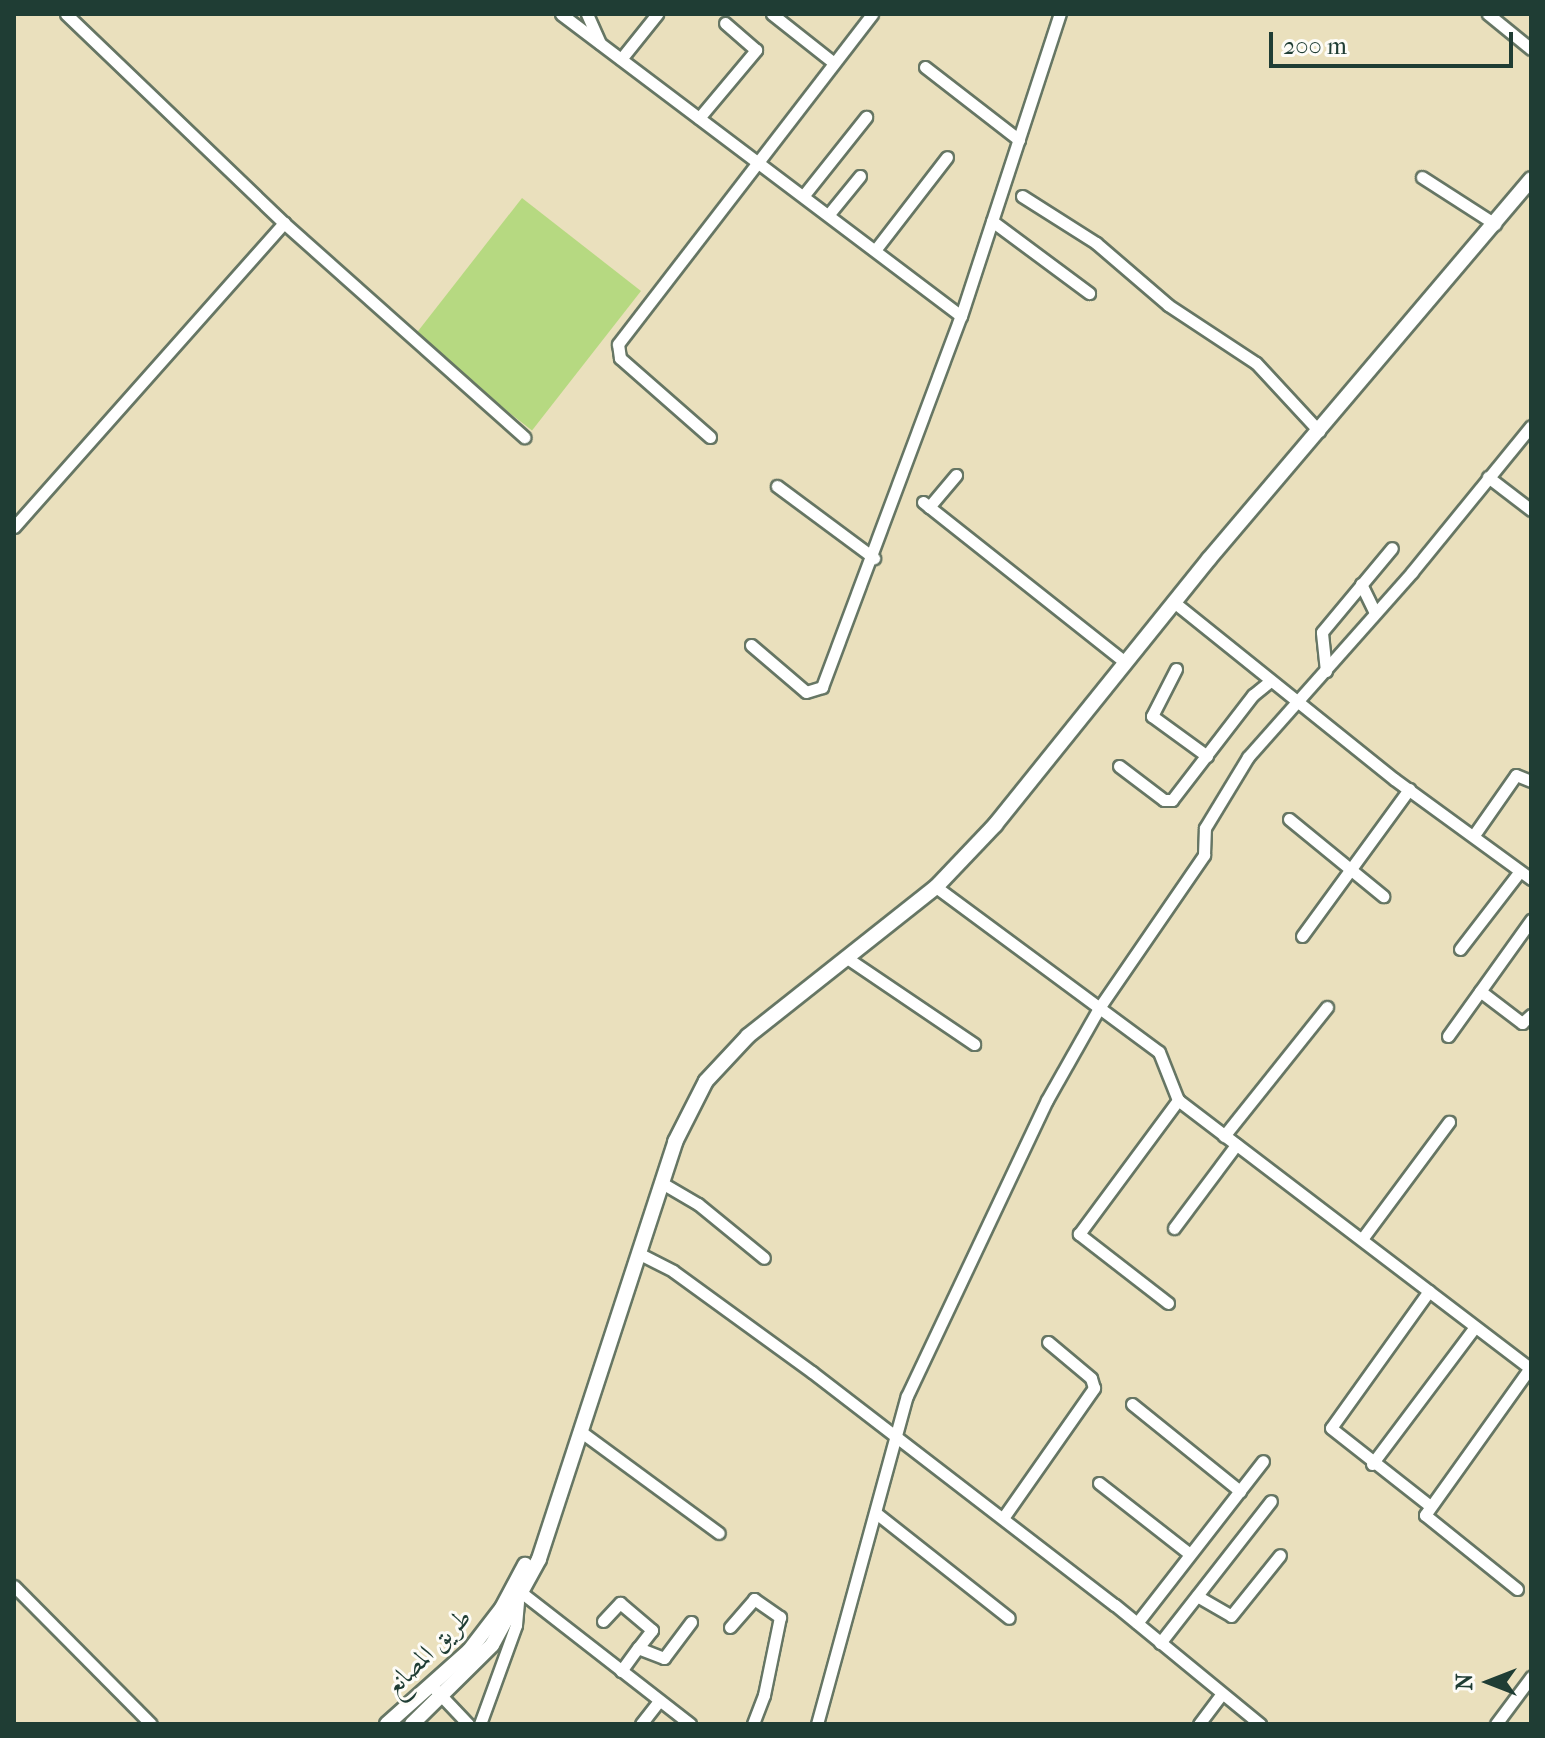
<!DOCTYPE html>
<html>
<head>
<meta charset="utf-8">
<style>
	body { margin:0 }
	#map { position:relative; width:1545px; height:1738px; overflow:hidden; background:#eae0bd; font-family:"IM FELL French Canon",Amiri,serif }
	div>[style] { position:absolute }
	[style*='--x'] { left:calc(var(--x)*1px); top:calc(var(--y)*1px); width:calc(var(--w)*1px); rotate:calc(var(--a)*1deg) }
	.green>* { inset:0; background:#b6d981; transform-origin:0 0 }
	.roads { filter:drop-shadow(2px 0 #667664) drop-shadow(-2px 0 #667664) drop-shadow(0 2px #667664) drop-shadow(0 -2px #667664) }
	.minor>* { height:11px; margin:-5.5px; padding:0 5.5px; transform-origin:5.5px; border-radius:5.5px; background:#fff }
	.major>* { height:14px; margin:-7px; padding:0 7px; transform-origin:7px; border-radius:7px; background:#fff }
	span { translate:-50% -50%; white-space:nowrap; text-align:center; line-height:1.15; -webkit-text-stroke:6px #fdfcf7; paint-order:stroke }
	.street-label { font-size:26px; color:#1f3d34 }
	.frame { position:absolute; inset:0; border:16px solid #1f3d34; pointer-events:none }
	.north { position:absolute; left:1449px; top:1642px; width:80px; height:80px; -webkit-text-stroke:6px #fdfcf7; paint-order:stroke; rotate:270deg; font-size:22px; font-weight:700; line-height:32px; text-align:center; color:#1f3d34 }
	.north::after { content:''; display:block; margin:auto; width:28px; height:36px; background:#1f3d34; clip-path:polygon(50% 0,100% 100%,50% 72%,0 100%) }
	.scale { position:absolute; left:1269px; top:32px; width:244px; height:36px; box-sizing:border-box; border:4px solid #1f3d34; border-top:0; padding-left:10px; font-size:24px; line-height:28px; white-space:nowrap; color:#1f3d34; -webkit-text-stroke:6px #fdfcf7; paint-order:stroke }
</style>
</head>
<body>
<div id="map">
	<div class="green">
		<div style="left:522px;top:198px;width:151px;height:177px;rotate:38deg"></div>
	</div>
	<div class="roads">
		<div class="minor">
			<div style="--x:561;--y:14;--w:501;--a:37.05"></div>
			<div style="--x:587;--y:14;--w:32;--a:66"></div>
			<div style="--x:772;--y:14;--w:79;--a:38.3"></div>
			<div style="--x:1488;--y:14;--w:55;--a:39.1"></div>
			<div style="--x:621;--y:59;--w:58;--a:-51.3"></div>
			<div style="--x:925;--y:67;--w:119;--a:37.8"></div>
			<div style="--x:699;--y:118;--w:89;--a:-50"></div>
			<div style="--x:756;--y:50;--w:41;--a:-138.9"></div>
			<div style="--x:1422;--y:177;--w:87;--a:32.8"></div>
			<div style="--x:804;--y:195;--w:100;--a:-51.5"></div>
			<div style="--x:1022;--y:196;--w:88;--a:32.4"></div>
			<div style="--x:1096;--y:243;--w:95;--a:40.7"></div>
			<div style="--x:1168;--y:305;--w:105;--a:33.4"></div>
			<div style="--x:1256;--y:363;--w:93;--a:47.2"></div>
			<div style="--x:829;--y:214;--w:49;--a:-50.8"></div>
			<div style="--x:992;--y:221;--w:121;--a:36.6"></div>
			<div style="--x:284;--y:223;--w:322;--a:41.7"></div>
			<div style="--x:876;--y:249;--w:116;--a:-52.3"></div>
			<div style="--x:710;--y:437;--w:120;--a:-138.7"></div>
			<div style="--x:620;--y:358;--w:14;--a:-98"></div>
			<div style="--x:618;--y:344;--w:416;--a:-52.4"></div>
			<div style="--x:1488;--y:477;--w:54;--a:37.5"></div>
			<div style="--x:777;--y:486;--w:121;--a:36.6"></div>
			<div style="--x:923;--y:502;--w:259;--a:38.4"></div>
			<div style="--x:929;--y:507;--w:42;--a:-49.8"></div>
			<div style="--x:14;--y:527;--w:407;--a:-48.4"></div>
			<div style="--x:284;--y:223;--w:302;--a:-136.2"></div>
			<div style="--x:1361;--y:584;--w:32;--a:64"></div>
			<div style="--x:1175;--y:603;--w:281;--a:38.8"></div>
			<div style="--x:1394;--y:779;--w:170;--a:36.1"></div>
			<div style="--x:751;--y:645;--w:72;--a:40.5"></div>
			<div style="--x:806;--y:692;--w:17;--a:-17"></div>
			<div style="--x:822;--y:687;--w:396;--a:-69.5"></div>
			<div style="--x:961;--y:316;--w:318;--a:-71.9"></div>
			<div style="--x:1176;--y:669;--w:53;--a:117.1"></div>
			<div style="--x:1152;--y:716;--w:68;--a:36"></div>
			<div style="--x:1326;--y:671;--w:39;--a:-96"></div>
			<div style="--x:1322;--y:632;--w:109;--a:-50.2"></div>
			<div style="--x:1119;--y:766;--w:56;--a:37.1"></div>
			<div style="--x:1164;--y:800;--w:8;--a:0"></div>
			<div style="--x:1172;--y:800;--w:133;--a:-52.4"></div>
			<div style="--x:1253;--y:695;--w:21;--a:-39"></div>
			<div style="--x:1289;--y:819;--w:122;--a:39.3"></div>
			<div style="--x:1474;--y:835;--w:73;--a:-55"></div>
			<div style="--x:1516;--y:775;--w:16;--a:22"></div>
			<div style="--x:936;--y:887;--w:277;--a:36.5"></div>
			<div style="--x:1159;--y:1052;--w:52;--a:68.4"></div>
			<div style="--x:1178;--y:1100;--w:444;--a:37.3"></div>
			<div style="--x:1302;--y:936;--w:182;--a:-53.9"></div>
			<div style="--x:1460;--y:949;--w:98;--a:-52.4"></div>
			<div style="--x:850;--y:960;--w:150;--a:34.1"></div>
			<div style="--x:1480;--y:991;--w:53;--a:37.3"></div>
			<div style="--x:1522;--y:1023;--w:12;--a:-42"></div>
			<div style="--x:1448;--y:1036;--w:143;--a:-54.4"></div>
			<div style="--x:1224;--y:1136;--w:165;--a:-51.4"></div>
			<div style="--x:662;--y:1183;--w:42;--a:30.3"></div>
			<div style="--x:698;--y:1204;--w:85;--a:39.3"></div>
			<div style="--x:1174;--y:1228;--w:104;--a:-53.2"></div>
			<div style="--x:1362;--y:1239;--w:146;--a:-53.4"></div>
			<div style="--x:638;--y:1253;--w:39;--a:27"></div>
			<div style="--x:673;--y:1271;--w:172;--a:36"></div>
			<div style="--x:812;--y:1372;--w:382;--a:37.6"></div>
			<div style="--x:1115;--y:1605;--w:188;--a:39.4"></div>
			<div style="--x:1429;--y:1291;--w:168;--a:125.6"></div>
			<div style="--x:1331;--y:1428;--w:125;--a:38.2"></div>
			<div style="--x:1168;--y:1303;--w:113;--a:-142.2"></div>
			<div style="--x:1079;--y:1234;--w:167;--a:-53.5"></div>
			<div style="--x:1132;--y:1404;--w:139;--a:38.9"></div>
			<div style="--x:580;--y:1431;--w:172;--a:36.3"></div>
			<div style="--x:1372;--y:1464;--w:171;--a:-53.1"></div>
			<div style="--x:1099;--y:1483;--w:115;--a:38"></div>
			<div style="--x:876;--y:1513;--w:169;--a:38.3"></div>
			<div style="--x:1003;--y:1518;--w:159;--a:-55"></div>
			<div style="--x:1094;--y:1388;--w:10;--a:-107"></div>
			<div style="--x:1091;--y:1378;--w:56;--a:-140.1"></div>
			<div style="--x:14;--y:1586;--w:194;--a:45.2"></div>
			<div style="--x:1517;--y:1589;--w:118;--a:-141.2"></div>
			<div style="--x:1425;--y:1515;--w:181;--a:-54.5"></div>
			<div style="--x:522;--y:1593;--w:213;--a:37.9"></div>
			<div style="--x:1197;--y:1596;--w:39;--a:30"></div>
			<div style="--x:1231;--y:1616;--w:78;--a:-51.2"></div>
			<div style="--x:603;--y:1621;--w:25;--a:-47"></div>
			<div style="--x:620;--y:1603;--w:42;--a:40.2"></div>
			<div style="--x:652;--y:1630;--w:23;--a:128"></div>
			<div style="--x:1137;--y:1623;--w:205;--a:-52.1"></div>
			<div style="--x:730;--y:1627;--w:37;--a:-49"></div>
			<div style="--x:754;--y:1599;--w:32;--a:35"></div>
			<div style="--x:780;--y:1617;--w:80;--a:101.6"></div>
			<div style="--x:764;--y:1695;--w:31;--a:111"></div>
			<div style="--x:1160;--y:1643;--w:180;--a:-52"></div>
			<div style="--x:621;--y:1671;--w:29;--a:-54"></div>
			<div style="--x:638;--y:1648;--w:28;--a:21"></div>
			<div style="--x:664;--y:1658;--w:45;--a:-53.1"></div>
			<div style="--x:433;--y:1687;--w:51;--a:46.6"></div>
			<div style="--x:480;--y:1724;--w:105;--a:-70"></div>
			<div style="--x:516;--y:1625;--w:23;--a:-85"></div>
			<div style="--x:641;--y:1724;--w:29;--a:-52"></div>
			<div style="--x:817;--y:1724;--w:340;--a:-74.7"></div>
			<div style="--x:907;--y:1396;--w:327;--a:-64.7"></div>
			<div style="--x:1047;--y:1100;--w:106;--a:-60.5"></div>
			<div style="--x:1099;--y:1008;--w:186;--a:-55.5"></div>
			<div style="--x:1204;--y:855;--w:27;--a:-88"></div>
			<div style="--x:1205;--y:828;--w:83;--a:-58.8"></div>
			<div style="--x:1248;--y:757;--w:247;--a:-48.4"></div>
			<div style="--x:1412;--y:572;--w:188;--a:-50.8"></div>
			<div style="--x:1199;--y:1724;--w:38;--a:-53"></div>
			<div style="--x:1496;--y:1724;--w:59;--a:-53.3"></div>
		</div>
		<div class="major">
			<div style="--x:387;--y:1724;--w:110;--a:-41.7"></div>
			<div style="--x:469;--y:1651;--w:54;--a:-52.5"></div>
			<div style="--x:502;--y:1608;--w:49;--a:-61.9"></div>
			<div style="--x:412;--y:1724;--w:112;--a:-44.6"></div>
			<div style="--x:492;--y:1645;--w:98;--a:-61.3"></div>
			<div style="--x:539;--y:1559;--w:439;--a:-71.9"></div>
			<div style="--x:675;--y:1142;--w:68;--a:-63.1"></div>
			<div style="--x:706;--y:1081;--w:62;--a:-47"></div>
			<div style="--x:748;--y:1036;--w:240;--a:-38.4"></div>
			<div style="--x:936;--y:887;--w:86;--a:-46.4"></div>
			<div style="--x:995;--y:825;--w:341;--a:-51.2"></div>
			<div style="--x:1209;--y:559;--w:498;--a:-49.7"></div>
		</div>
	</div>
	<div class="street-label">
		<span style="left:428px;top:1652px;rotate:-45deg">طريق المصانع</span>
	</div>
	<div class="frame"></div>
	<div class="north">N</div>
	<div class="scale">200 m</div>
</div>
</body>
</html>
